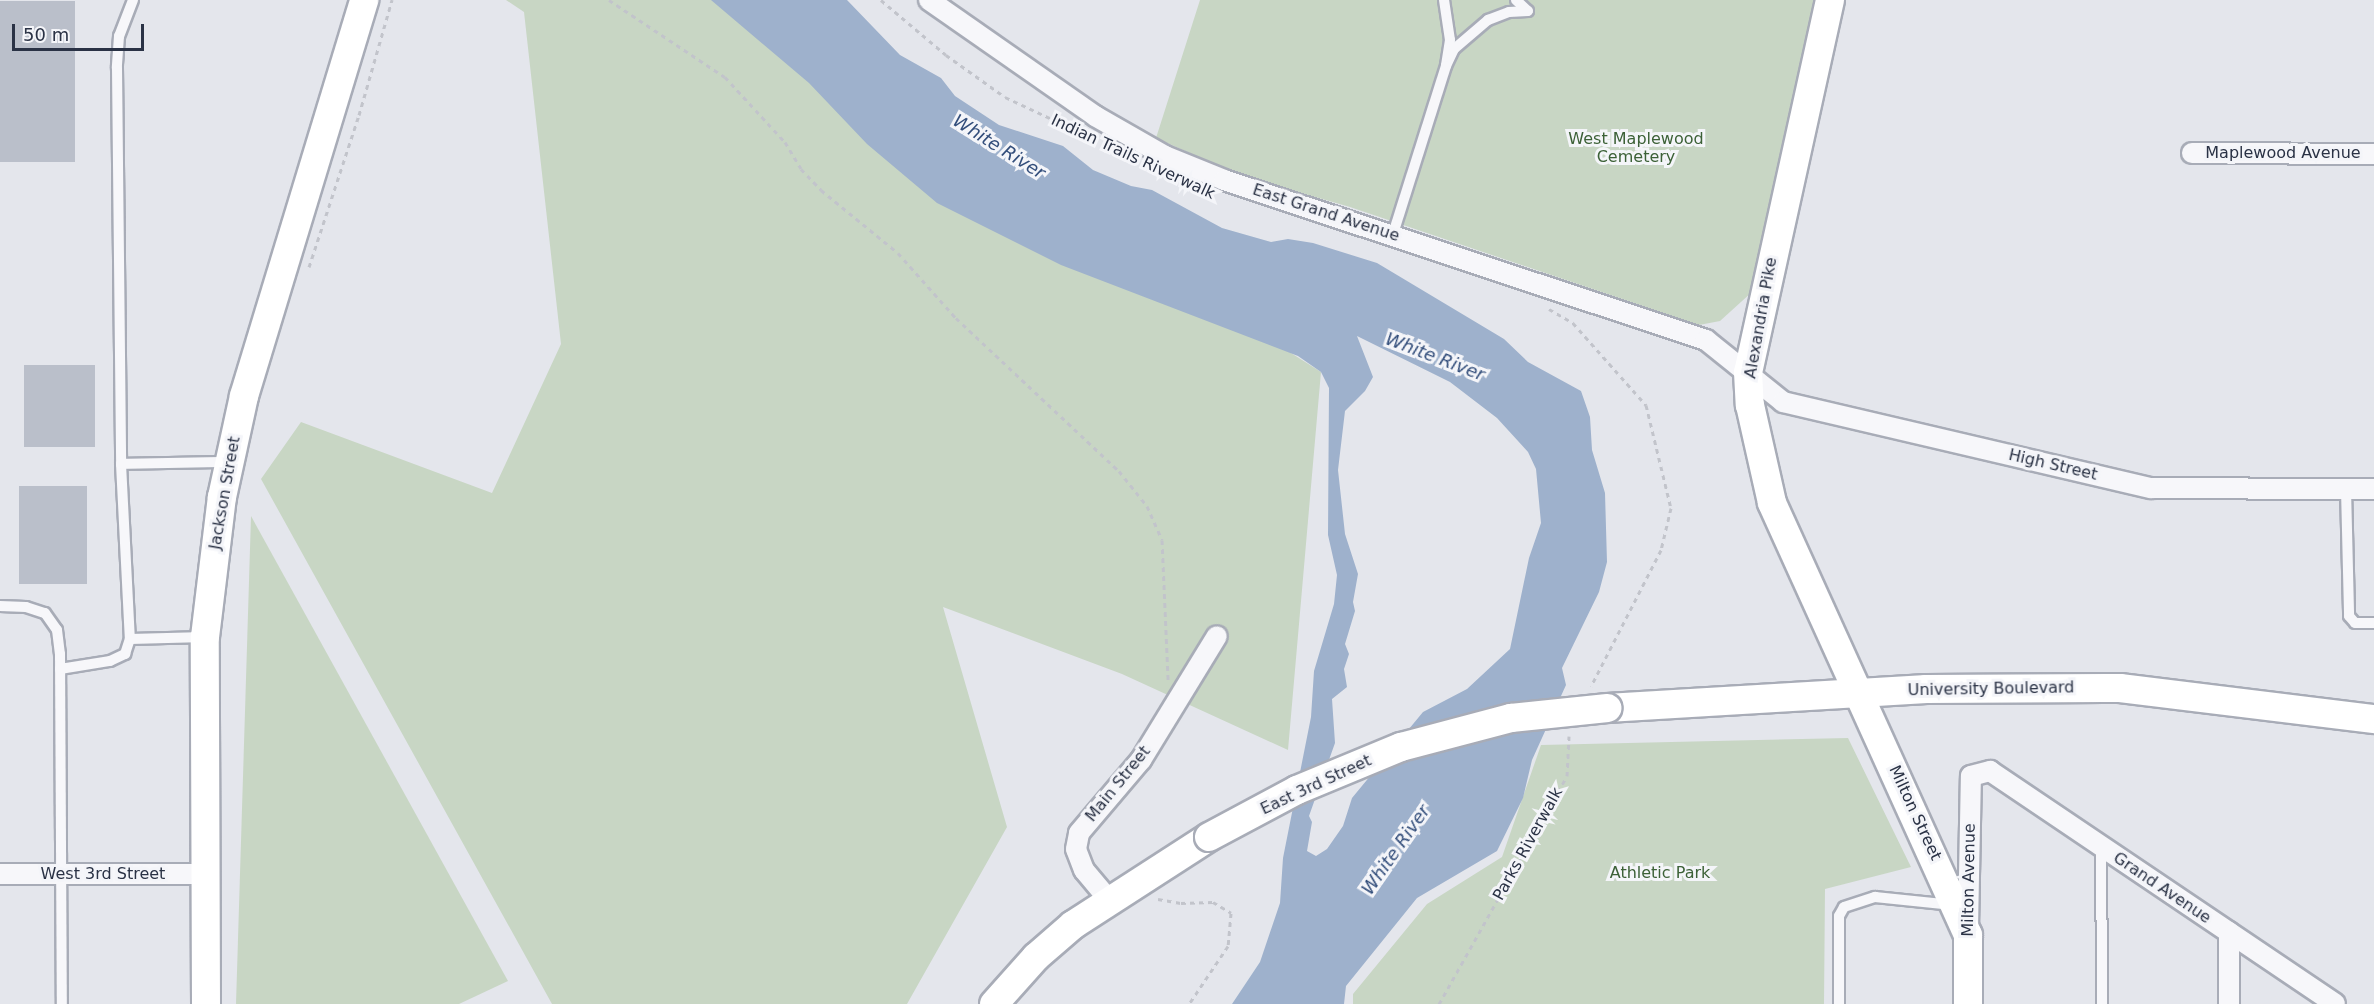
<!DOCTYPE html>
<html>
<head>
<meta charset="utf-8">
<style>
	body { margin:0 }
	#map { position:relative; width:2374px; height:1004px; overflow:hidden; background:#e4e6ec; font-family:"DejaVu Sans",sans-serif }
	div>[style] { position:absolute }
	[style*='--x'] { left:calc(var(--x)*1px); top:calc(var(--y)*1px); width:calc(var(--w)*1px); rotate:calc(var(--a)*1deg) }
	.green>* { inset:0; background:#c8d6c4 }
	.water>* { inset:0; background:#9eb1cc }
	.building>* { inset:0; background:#babfca; transform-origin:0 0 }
	.path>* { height:3px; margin-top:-1.5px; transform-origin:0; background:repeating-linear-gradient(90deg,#c2c4cb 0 4.5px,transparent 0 9px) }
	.roads { filter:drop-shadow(2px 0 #a8acb7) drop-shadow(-2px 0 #a8acb7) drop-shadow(0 2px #a8acb7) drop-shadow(0 -2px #a8acb7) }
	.lane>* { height:10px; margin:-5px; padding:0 5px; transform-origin:5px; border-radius:5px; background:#f7f7fa }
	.street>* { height:20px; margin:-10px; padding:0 10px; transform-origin:10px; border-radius:10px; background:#f7f7fa }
	.secondary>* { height:28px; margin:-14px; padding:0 14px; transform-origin:14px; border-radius:14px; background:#fff }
	.bridges { filter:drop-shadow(2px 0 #a8acb7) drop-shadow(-2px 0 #a8acb7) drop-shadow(0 2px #a8acb7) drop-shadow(0 -2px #a8acb7) }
	.secondary-bridge>* { height:28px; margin:-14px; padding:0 14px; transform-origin:14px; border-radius:14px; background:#fff }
	span { translate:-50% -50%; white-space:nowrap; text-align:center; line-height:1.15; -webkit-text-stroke:6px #f4f5f9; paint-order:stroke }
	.park-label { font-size:16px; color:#3c6137 }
	.street-label { font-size:16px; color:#2a3245 }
	.water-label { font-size:18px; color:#334e7b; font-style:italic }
	.scale { position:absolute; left:12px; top:24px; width:132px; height:27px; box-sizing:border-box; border:3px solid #2a3245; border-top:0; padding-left:8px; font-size:18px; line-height:21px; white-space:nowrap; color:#2a3245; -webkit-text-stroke:4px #f4f5f9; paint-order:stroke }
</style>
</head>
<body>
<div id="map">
	<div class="green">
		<div style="clip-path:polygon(506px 0,732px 0,1321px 372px,1288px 750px,1122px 674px,943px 607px,1007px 827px,907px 1004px,552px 1004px,261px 479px,301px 422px,492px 493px,561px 344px,524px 12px)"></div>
		<div style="clip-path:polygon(1200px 0,1821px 0,1752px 292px,1720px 321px,1699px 325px,1350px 207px,1239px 175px,1156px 138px)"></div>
		<div style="clip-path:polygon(251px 516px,508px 981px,459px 1004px,236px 1004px)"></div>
		<div style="clip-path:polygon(1848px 738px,1911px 867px,1825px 889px,1824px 1004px,1353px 1004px,1353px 994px,1427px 904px,1502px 857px,1541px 745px)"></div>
	</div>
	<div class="water">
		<div style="clip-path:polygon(evenodd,711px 0,847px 0,900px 55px,941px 78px,955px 96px,999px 125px,1063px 146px,1093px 170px,1131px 186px,1152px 190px,1222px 228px,1271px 242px,1288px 239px,1313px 243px,1377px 263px,1504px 339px,1528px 362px,1581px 391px,1590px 417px,1592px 450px,1605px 493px,1607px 562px,1599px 592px,1562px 668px,1566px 685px,1532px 760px,1523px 798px,1497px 851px,1417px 898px,1346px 986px,1344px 1004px,1232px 1004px,1260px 962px,1280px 903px,1283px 858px,1311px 717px,1314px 671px,1334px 604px,1337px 575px,1328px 535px,1329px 388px,1321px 372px,1298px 356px,1061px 265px,937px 203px,867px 144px,809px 83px,711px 0,1357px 336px,1450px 382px,1497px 418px,1528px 452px,1536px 469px,1541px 523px,1529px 558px,1510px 649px,1467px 689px,1423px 712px,1352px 798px,1343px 826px,1327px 849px,1316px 856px,1307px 851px,1312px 822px,1309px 816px,1335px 743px,1332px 699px,1347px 687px,1344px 669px,1349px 654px,1345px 644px,1355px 611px,1353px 602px,1358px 574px,1345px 534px,1338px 470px,1345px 411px,1365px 391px,1373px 377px,1357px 336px)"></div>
	</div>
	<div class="building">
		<div style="left:0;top:1px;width:75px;height:161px"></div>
		<div style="left:24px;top:365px;width:71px;height:82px"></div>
		<div style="left:19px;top:486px;width:68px;height:98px"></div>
	</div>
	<div class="path">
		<div style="--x:609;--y:0;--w:139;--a:33.6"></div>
		<div style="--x:725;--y:77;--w:88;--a:47.3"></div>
		<div style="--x:785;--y:142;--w:31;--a:59"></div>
		<div style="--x:801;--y:169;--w:29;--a:46"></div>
		<div style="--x:821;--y:190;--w:99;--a:39.3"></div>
		<div style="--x:898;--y:253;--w:87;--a:48.3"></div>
		<div style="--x:956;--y:318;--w:224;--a:43.2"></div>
		<div style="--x:1119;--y:471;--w:45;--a:51.3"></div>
		<div style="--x:1147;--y:506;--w:37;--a:66"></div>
		<div style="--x:1162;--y:540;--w:140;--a:87.5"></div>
		<div style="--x:881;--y:0;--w:85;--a:40.2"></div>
		<div style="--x:946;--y:55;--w:72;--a:35.4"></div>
		<div style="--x:1005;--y:97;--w:102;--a:25.1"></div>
		<div style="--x:309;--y:267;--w:160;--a:-71.8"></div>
		<div style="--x:359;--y:115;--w:120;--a:-74"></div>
		<div style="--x:1549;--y:309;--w:28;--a:30"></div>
		<div style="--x:1573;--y:323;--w:110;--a:48.3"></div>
		<div style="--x:1646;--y:405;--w:106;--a:76.4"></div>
		<div style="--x:1671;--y:508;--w:43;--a:103.4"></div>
		<div style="--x:1661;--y:550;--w:153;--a:117.2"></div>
		<div style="--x:1158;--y:899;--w:23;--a:10"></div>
		<div style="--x:1181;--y:903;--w:32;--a:-2"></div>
		<div style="--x:1213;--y:902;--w:21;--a:31"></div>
		<div style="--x:1231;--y:913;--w:33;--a:95"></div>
		<div style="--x:1228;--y:946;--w:70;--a:123.9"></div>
		<div style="--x:1439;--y:1004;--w:261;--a:-60.7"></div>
		<div style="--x:1567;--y:776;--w:40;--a:-87.1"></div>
	</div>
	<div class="roads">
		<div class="lane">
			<div style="--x:133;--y:0;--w:39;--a:111"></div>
			<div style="--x:119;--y:36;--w:32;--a:94"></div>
			<div style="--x:117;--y:68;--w:396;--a:89.4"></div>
			<div style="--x:121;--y:464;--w:175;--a:87.1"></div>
			<div style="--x:130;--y:639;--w:75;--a:-1.5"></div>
			<div style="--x:1444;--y:0;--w:40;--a:81.5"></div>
			<div style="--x:1450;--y:40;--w:26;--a:99"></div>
			<div style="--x:1446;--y:66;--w:19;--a:-65"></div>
			<div style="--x:1454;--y:49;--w:45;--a:-40.5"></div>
			<div style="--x:1488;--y:20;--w:22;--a:-21"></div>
			<div style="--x:1509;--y:12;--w:19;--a:-3"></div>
			<div style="--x:1516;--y:0;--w:16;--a:43"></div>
			<div style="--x:1393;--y:234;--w:176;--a:-72.5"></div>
			<div style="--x:121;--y:464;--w:107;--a:-1.1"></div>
			<div style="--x:2346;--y:489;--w:127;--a:88.6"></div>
			<div style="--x:2349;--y:616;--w:9;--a:49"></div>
			<div style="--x:2355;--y:623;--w:19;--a:0"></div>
			<div style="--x:0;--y:606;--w:26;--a:2"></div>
			<div style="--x:26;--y:607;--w:20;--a:18"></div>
			<div style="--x:45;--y:613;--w:21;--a:55"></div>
			<div style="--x:57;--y:630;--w:24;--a:83"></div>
			<div style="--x:60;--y:654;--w:350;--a:89.7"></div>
			<div style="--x:60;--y:669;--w:51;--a:-9.1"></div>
			<div style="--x:110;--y:661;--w:17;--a:-25"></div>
			<div style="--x:125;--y:654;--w:16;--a:-72"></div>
			<div style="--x:2101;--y:846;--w:158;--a:89.6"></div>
			<div style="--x:1839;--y:1004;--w:88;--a:-90"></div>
			<div style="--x:1839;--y:916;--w:10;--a:-61"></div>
			<div style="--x:1844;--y:907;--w:33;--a:-18"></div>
			<div style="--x:1875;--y:897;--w:78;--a:5.9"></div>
		</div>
		<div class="street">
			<div style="--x:929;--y:0;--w:203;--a:34.9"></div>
			<div style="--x:1095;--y:116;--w:81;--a:29.7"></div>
			<div style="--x:1165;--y:156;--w:64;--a:22.1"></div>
			<div style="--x:1224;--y:180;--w:508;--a:18.36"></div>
			<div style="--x:1706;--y:340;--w:99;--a:38.8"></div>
			<div style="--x:1783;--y:402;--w:378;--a:13.2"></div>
			<div style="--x:2151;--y:488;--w:223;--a:0.3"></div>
			<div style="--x:2192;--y:153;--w:182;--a:0.3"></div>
			<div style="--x:0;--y:874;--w:206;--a:0"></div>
			<div style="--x:1110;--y:901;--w:40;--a:-130"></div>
			<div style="--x:1084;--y:870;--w:22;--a:-111"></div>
			<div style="--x:1076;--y:849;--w:16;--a:-79"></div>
			<div style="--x:1079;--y:833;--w:96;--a:-49.7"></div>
			<div style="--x:1141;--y:760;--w:145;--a:-58.5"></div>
			<div style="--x:1968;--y:928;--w:152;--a:-88.9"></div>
			<div style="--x:1971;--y:776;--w:20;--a:-15"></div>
			<div style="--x:1990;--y:771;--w:416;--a:34"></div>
			<div style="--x:2229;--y:932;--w:72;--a:90"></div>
		</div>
		<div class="secondary">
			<div style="--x:1830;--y:0;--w:381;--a:102.4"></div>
			<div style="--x:1748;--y:372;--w:33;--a:87"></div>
			<div style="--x:1750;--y:405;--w:100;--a:77.3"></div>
			<div style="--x:1772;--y:503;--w:474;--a:65.6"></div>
			<div style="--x:1968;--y:935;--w:69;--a:90"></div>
			<div style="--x:1607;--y:708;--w:320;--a:-3.4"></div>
			<div style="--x:1926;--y:689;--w:194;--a:-0.3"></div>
			<div style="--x:2120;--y:688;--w:256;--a:7"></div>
			<div style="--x:206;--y:1004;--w:367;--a:-90.2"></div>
			<div style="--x:205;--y:637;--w:141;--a:-83.1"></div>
			<div style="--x:222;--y:497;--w:103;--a:-77.7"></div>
			<div style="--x:244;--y:396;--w:414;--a:-73.1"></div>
			<div style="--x:994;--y:1004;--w:63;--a:-48.2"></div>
			<div style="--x:1036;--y:957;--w:49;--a:-40.9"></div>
			<div style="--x:1073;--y:925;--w:162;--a:-32.9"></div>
		</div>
	</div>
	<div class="bridges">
		<div class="secondary-bridge">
			<div style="--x:1209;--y:837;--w:100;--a:-28.1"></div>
			<div style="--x:1297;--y:790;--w:113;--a:-22.5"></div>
			<div style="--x:1401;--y:747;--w:114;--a:-14.8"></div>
			<div style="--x:1511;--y:718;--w:97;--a:-5.9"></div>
		</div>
	</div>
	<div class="park-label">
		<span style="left:1636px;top:148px">West Maplewood<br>Cemetery</span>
		<span style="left:1660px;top:873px">Athletic Park</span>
	</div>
	<div class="street-label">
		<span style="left:2283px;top:153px">Maplewood Avenue</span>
		<span style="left:1133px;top:157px;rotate:25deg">Indian Trails Riverwalk</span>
		<span style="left:1326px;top:213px;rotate:18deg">East Grand Avenue</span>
		<span style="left:1761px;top:318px;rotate:-80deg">Alexandria Pike</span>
		<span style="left:2053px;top:465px;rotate:13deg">High Street</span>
		<span style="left:225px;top:493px;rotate:-80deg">Jackson Street</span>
		<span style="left:1991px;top:689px;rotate:-1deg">University Boulevard</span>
		<span style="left:1118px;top:784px;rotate:-51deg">Main Street</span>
		<span style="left:1316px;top:785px;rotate:-25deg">East 3rd Street</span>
		<span style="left:1915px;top:813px;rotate:65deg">Milton Street</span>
		<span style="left:1528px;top:844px;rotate:-61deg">Parks Riverwalk</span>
		<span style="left:103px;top:874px">West 3rd Street</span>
		<span style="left:1969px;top:880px;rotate:-89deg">Milton Avenue</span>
		<span style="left:2162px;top:888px;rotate:34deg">Grand Avenue</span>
	</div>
	<div class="water-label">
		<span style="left:999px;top:147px;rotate:32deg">White River</span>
		<span style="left:1435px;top:357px;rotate:21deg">White River</span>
		<span style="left:1396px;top:850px;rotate:-55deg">White River</span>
	</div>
	<div class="scale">50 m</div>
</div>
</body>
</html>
